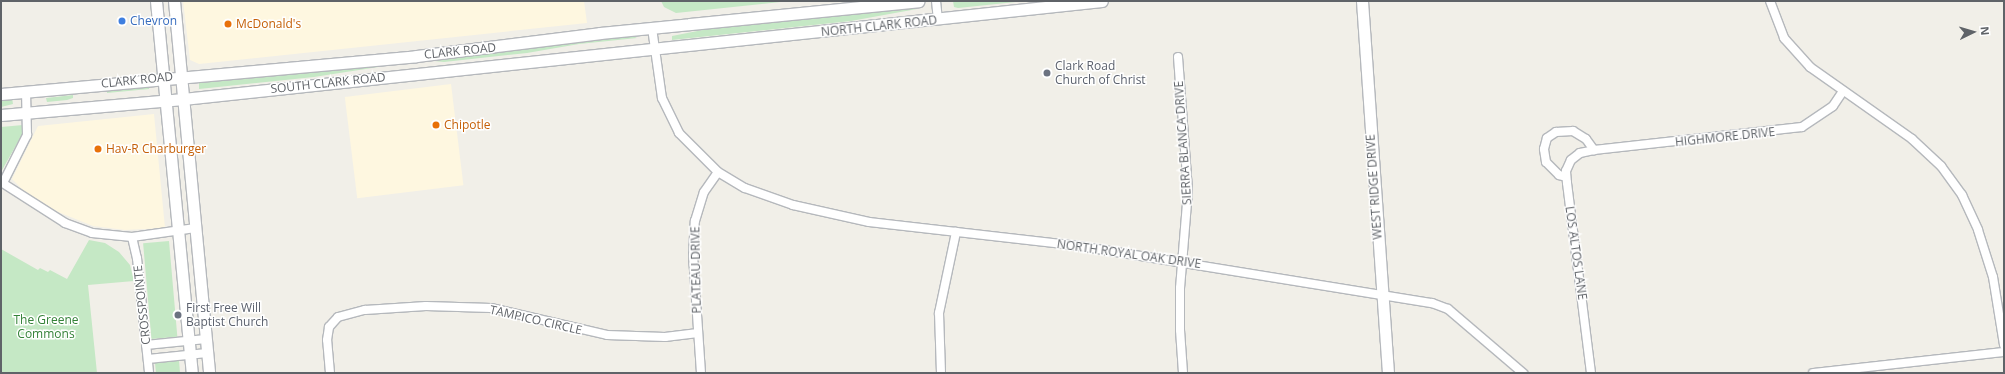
<!DOCTYPE html>
<html>
<head>
<meta charset="utf-8">
<style>
	body { margin:0 }
	#map { position:relative; width:2005px; height:374px; overflow:hidden; background:#f1efe8; font-family:"Open Sans",sans-serif }
	div>[style] { position:absolute }
	[style*='--x'] { left:calc(var(--x)*1px); top:calc(var(--y)*1px); width:calc(var(--w)*1px); rotate:calc(var(--a)*1deg) }
	.commercial>* { inset:0; background:#fef7e0; transform-origin:0 0 }
	.green>* { inset:0; background:#c5e8c5; transform-origin:0 0 }
	.roads { filter:drop-shadow(1px 0 #b5b8bc) drop-shadow(-1px 0 #b5b8bc) drop-shadow(0 1px #b5b8bc) drop-shadow(0 -1px #b5b8bc) }
	.street>* { height:8px; margin:-4px; padding:0 4px; transform-origin:4px; border-radius:4px; background:#fff }
	.secondary>* { height:11px; margin:-5.5px; padding:0 5.5px; transform-origin:5.5px; border-radius:5.5px; background:#fff }
	.dots>* { width:11px; height:11px; translate:-50% -50%; box-sizing:border-box; border:2px solid #fff; border-radius:50% }
	span { translate:-50% -50%; white-space:nowrap; text-align:center; line-height:1.15; -webkit-text-stroke:3px #fff; paint-order:stroke }
	.shop-label { font-size:12px; color:#366cbe }
	.left { translate:0 -50%; text-align:left }
	.food-label { font-size:12px; color:#c56008 }
	.street-label { font-size:12px; color:#5f6368 }
	.worship-label { font-size:12px; color:#5b616d }
	.park-label { font-size:12px; color:#348238 }
	.frame { position:absolute; inset:0; border:2px solid #5f6368; pointer-events:none }
	.north { position:absolute; left:1953px; top:12px; width:40px; height:40px; -webkit-text-stroke:3px #fff; paint-order:stroke; rotate:85deg; font-size:11px; font-weight:700; line-height:16px; text-align:center; color:#5f6368 }
	.north::after { content:''; display:block; margin:auto; width:14px; height:18px; background:#5f6368; clip-path:polygon(50% 0,100% 100%,50% 72%,0 100%) }
</style>
</head>
<body>
<div id="map">
	<div class="commercial">
		<div style="clip-path:polygon(183px 1px,584px 1px,587px 23px,199px 64px,190px 60px)"></div>
		<div style="left:451px;top:84px;width:102px;height:107px;rotate:83deg"></div>
		<div style="clip-path:polygon(154px 114px,165px 228px,125px 230px,93px 226px,58px 212px,24px 191px,12px 179px,38px 126px)"></div>
	</div>
	<div class="green">
		<div style="clip-path:polygon(661px 1px,790px 1px,676px 13px,664px 7px)"></div>
		<div style="clip-path:polygon(953px 1px,1025px 1px,958px 8px,954px 7px)"></div>
		<div style="clip-path:polygon(918px 5px,917px 9px,851px 21px,672px 40px,672px 36px,723px 26px)"></div>
		<div style="clip-path:polygon(633px 36px,637px 38px,579px 44px,527px 53px,444px 62px,434px 61px,433px 57px,566px 40px)"></div>
		<div style="clip-path:polygon(404px 63px,314px 77px,199px 89px,199px 83px,264px 77px,276px 73px)"></div>
		<div style="clip-path:polygon(150px 85px,149px 89px,107px 93px,107px 90px,119px 88px)"></div>
		<div style="clip-path:polygon(73px 95px,73px 98px,67px 100px,47px 102px,46px 98px)"></div>
		<div style="clip-path:polygon(1px 98px,12px 98px,13px 104px,1px 107px)"></div>
		<div style="clip-path:polygon(23px 125px,23px 133px,1px 172px,1px 127px)"></div>
		<div style="clip-path:polygon(89px 240px,105px 243px,119px 252px,130px 265px,134px 281px,88px 285px,97px 373px,1px 373px,1px 249px,38px 270px,40px 268px,48px 272px,50px 270px,67px 279px)"></div>
		<div style="left:169px;top:241px;width:96px;height:26px;rotate:85deg"></div>
		<div style="clip-path:polygon(179px 360px,180px 373px,156px 373px,155px 363px)"></div>
	</div>
	<div class="roads">
		<div class="street">
			<div style="--x:936;--y:1;--w:19;--a:84"></div>
			<div style="--x:1770;--y:1;--w:40;--a:69"></div>
			<div style="--x:1784;--y:38;--w:39;--a:48"></div>
			<div style="--x:1810;--y:67;--w:125;--a:35.2"></div>
			<div style="--x:1912;--y:139;--w:40;--a:43"></div>
			<div style="--x:1941;--y:166;--w:36;--a:54"></div>
			<div style="--x:1962;--y:195;--w:38;--a:65"></div>
			<div style="--x:1978;--y:230;--w:49;--a:72.3"></div>
			<div style="--x:1993;--y:277;--w:69;--a:80.8"></div>
			<div style="--x:652;--y:28;--w:71;--a:81.9"></div>
			<div style="--x:662;--y:98;--w:39;--a:64"></div>
			<div style="--x:679;--y:133;--w:55;--a:45"></div>
			<div style="--x:718;--y:172;--w:31;--a:31"></div>
			<div style="--x:745;--y:188;--w:51;--a:19.5"></div>
			<div style="--x:793;--y:205;--w:78;--a:12.6"></div>
			<div style="--x:869;--y:222;--w:211;--a:6.5"></div>
			<div style="--x:1079;--y:246;--w:358;--a:9.2"></div>
			<div style="--x:1432;--y:303;--w:17;--a:21"></div>
			<div style="--x:1448;--y:309;--w:99;--a:40.5"></div>
			<div style="--x:1178;--y:57;--w:134;--a:85.7"></div>
			<div style="--x:1188;--y:191;--w:97;--a:94.7"></div>
			<div style="--x:1180;--y:288;--w:42;--a:90"></div>
			<div style="--x:1180;--y:330;--w:43;--a:86"></div>
			<div style="--x:1566;--y:177;--w:7;--a:-164"></div>
			<div style="--x:1559;--y:175;--w:18;--a:-135"></div>
			<div style="--x:1546;--y:162;--w:13;--a:-99"></div>
			<div style="--x:1544;--y:149;--w:11;--a:-75"></div>
			<div style="--x:1547;--y:138;--w:11;--a:-34"></div>
			<div style="--x:1556;--y:132;--w:17;--a:-3"></div>
			<div style="--x:1573;--y:131;--w:15;--a:32"></div>
			<div style="--x:1586;--y:139;--w:14;--a:54"></div>
			<div style="--x:1;--y:182;--w:76;--a:32.6"></div>
			<div style="--x:65;--y:223;--w:29;--a:20"></div>
			<div style="--x:92;--y:233;--w:40;--a:5.7"></div>
			<div style="--x:132;--y:237;--w:64;--a:-8.1"></div>
			<div style="--x:3;--y:183;--w:54;--a:-63.4"></div>
			<div style="--x:27;--y:135;--w:44;--a:-91.3"></div>
			<div style="--x:132;--y:237;--w:22;--a:77"></div>
			<div style="--x:137;--y:258;--w:116;--a:84"></div>
			<div style="--x:146;--y:345;--w:60;--a:-5.7"></div>
			<div style="--x:148;--y:359;--w:59;--a:-5.8"></div>
			<div style="--x:330;--y:373;--w:33;--a:-95"></div>
			<div style="--x:327;--y:340;--w:13;--a:-81"></div>
			<div style="--x:329;--y:327;--w:13;--a:-48"></div>
			<div style="--x:338;--y:317;--w:28;--a:-15"></div>
			<div style="--x:365;--y:310;--w:61;--a:-3.8"></div>
			<div style="--x:426;--y:306;--w:65;--a:1.8"></div>
			<div style="--x:491;--y:308;--w:119;--a:13.1"></div>
			<div style="--x:607;--y:335;--w:58;--a:2"></div>
			<div style="--x:665;--y:337;--w:33;--a:-7"></div>
			<div style="--x:701;--y:373;--w:118;--a:-93.9"></div>
			<div style="--x:693;--y:255;--w:34;--a:-87"></div>
			<div style="--x:695;--y:221;--w:30;--a:-73"></div>
			<div style="--x:704;--y:192;--w:24;--a:-55"></div>
			<div style="--x:941;--y:373;--w:60;--a:-91.9"></div>
			<div style="--x:939;--y:313;--w:83;--a:-78.1"></div>
			<div style="--x:1591;--y:373;--w:192;--a:-97.2"></div>
			<div style="--x:1567;--y:183;--w:12;--a:-95"></div>
			<div style="--x:1566;--y:171;--w:12;--a:-66"></div>
			<div style="--x:1571;--y:160;--w:11;--a:-38"></div>
			<div style="--x:1580;--y:153;--w:14;--a:-12"></div>
			<div style="--x:1594;--y:150;--w:209;--a:-6.3"></div>
			<div style="--x:1802;--y:127;--w:37;--a:-34"></div>
			<div style="--x:1833;--y:106;--w:18;--a:-56"></div>
			<div style="--x:1813;--y:373;--w:192;--a:-6.3"></div>
		</div>
		<div class="secondary">
			<div style="--x:156;--y:1;--w:374;--a:84.5"></div>
			<div style="--x:174;--y:1;--w:374;--a:84.6"></div>
			<div style="--x:1362;--y:1;--w:373;--a:86"></div>
			<div style="--x:1;--y:94;--w:417;--a:-5.2"></div>
			<div style="--x:416;--y:56;--w:185;--a:-7.1"></div>
			<div style="--x:600;--y:33;--w:320;--a:-5.7"></div>
			<div style="--x:1;--y:115;--w:183;--a:-5"></div>
			<div style="--x:183;--y:99;--w:924;--a:-6.09"></div>
		</div>
	</div>
	<div class="dots">
		<div style="left:122px;top:21px;background:#3f7fe0"></div>
		<div style="left:228px;top:24px;background:#e8710a"></div>
		<div style="left:1047px;top:73px;background:#6b7280"></div>
		<div style="left:436px;top:125px;background:#e8710a"></div>
		<div style="left:98px;top:149px;background:#e8710a"></div>
		<div style="left:178px;top:315px;background:#6b7280"></div>
	</div>
	<div class="shop-label">
		<span class="left" style="left:130px;top:21px">Chevron</span>
	</div>
	<div class="food-label">
		<span class="left" style="left:236px;top:24px">McDonald's</span>
		<span class="left" style="left:444px;top:125px">Chipotle</span>
		<span class="left" style="left:106px;top:149px">Hav-R Charburger</span>
	</div>
	<div class="street-label">
		<span style="left:879px;top:26px;rotate:-6deg">NORTH CLARK ROAD</span>
		<span style="left:460px;top:51px;rotate:-6deg">CLARK ROAD</span>
		<span style="left:137px;top:80px;rotate:-6deg">CLARK ROAD</span>
		<span style="left:328px;top:83px;rotate:-6deg">SOUTH CLARK ROAD</span>
		<span style="left:1725px;top:137px;rotate:-6deg">HIGHMORE DRIVE</span>
		<span style="left:1183px;top:143px;rotate:-94deg">SIERRA BLANCA DRIVE</span>
		<span style="left:1374px;top:187px;rotate:-94deg">WEST RIDGE DRIVE</span>
		<span style="left:1576px;top:253px;rotate:82deg">LOS ALTOS LANE</span>
		<span style="left:1129px;top:254px;rotate:8deg">NORTH ROYAL OAK DRIVE</span>
		<span style="left:696px;top:270px;rotate:-91deg">PLATEAU DRIVE</span>
		<span style="left:142px;top:305px;rotate:-96deg">CROSSPOINTE</span>
		<span style="left:536px;top:320px;rotate:13deg">TAMPICO CIRCLE</span>
	</div>
	<div class="worship-label">
		<span class="left" style="left:1055px;top:73px">Clark Road<br>Church of Christ</span>
		<span class="left" style="left:186px;top:315px">First Free Will<br>Baptist Church</span>
	</div>
	<div class="park-label">
		<span style="left:46px;top:327px">The Greene<br>Commons</span>
	</div>
	<div class="frame"></div>
	<div class="north">N</div>
</div>
</body>
</html>
